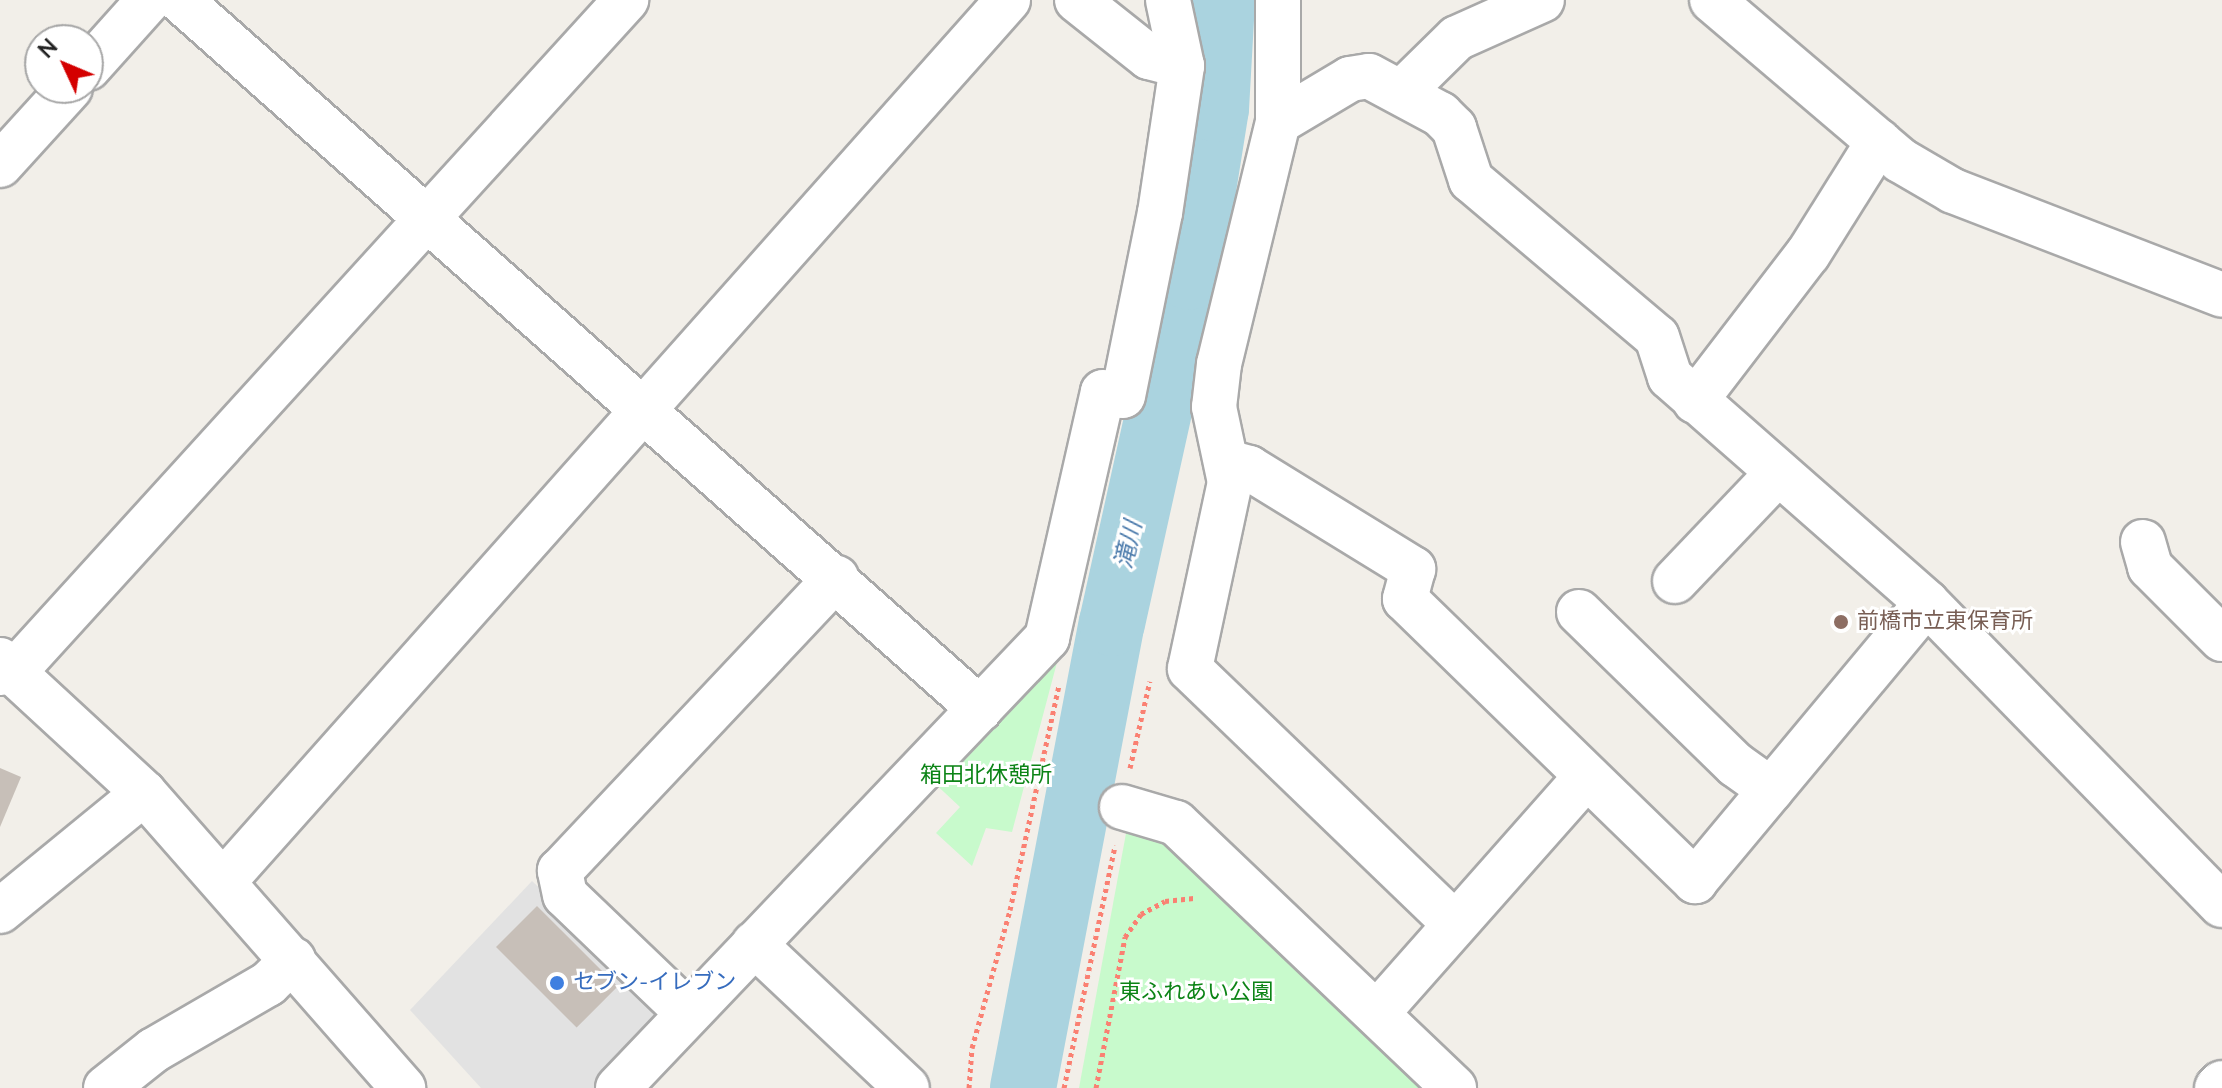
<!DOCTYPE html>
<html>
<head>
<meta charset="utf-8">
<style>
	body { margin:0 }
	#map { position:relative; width:2222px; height:1088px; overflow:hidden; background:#f2efe9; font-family:"Nunito Sans","Noto Sans JP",sans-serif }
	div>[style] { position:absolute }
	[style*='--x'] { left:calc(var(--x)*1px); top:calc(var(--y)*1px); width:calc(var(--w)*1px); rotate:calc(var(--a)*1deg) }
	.park>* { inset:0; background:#c8facc }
	.parking>* { inset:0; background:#e2e2e2 }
	.river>* { height:66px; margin:-33px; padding:0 33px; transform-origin:33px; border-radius:33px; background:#aad3df }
	.building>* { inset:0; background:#c7bfb8; transform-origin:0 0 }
	.path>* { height:5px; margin-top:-2.5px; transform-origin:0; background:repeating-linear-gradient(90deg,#fa8072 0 4px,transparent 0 8px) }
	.roads { filter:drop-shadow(2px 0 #a9a9a9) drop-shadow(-2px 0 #a9a9a9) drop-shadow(0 2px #a9a9a9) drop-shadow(0 -2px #a9a9a9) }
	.minor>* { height:44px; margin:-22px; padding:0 22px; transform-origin:22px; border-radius:22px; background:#fff }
	.dots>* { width:22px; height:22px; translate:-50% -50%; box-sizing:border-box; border:4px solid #fff; border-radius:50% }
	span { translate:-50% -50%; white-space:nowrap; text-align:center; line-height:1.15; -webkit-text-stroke:6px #fff; paint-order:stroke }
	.education-label { font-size:22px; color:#785e54 }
	.left { translate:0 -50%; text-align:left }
	.park-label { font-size:22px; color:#0c8416 }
	.shop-label { font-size:22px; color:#366cbe }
	.water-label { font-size:24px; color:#4a7aab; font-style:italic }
	.north { position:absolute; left:24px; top:24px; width:80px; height:80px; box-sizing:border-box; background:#fff; border:2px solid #a7a7a7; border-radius:50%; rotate:314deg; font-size:22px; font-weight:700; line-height:32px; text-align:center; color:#222 }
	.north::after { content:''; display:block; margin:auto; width:28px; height:36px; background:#d40000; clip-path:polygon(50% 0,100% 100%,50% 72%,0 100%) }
</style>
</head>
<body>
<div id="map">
	<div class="park">
		<div style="clip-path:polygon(1064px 636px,1012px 832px,986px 828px,972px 866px,936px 833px,960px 807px,929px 778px)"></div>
		<div style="clip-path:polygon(1147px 823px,1431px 1088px,1079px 1088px,1127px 828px)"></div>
	</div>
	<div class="parking">
		<div style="clip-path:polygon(532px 881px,659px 999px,659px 1024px,598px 1088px,481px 1088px,410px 1010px)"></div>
	</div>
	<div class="river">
		<div style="--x:1023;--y:1088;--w:473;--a:-79.2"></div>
		<div style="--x:1112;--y:623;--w:354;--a:-77.5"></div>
		<div style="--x:1189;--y:277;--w:170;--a:-80.9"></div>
		<div style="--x:1216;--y:109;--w:109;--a:-86.8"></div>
	</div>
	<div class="building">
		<div style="clip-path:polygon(0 768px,21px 777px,0 827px)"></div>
		<div style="left:537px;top:906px;width:114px;height:58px;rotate:45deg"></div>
	</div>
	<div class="path">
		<div style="--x:1130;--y:768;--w:89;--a:-77.1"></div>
		<div style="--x:969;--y:1088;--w:40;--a:-85.7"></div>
		<div style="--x:972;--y:1048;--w:143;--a:-74.6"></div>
		<div style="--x:1010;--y:910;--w:229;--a:-77.7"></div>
		<div style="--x:1064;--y:1088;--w:248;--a:-78.1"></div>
		<div style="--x:1096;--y:1088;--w:154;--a:-79.1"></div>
		<div style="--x:1125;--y:937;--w:28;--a:-55"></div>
		<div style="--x:1141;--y:914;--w:27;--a:-28"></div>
		<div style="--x:1165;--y:901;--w:29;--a:-6"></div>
	</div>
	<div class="roads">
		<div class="minor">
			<div style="--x:180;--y:0;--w:1069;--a:41.55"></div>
			<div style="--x:1077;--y:0;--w:92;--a:38.4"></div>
			<div style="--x:1149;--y:57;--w:34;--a:15"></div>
			<div style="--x:1278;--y:0;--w:122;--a:90"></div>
			<div style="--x:1278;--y:122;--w:249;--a:103.7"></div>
			<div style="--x:1219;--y:364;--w:43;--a:96.6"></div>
			<div style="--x:1214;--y:407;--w:77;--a:78"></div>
			<div style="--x:1230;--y:482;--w:191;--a:102.1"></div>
			<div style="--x:1190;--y:669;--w:366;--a:43.9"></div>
			<div style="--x:1712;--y:0;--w:247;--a:40.4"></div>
			<div style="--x:1900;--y:160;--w:61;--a:30.3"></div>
			<div style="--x:1953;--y:191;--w:288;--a:21.1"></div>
			<div style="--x:88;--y:68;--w:91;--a:-48.1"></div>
			<div style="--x:1404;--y:90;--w:74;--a:-44.5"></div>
			<div style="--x:1457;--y:38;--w:93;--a:-24.1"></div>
			<div style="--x:1278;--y:122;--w:84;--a:-30.8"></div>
			<div style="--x:1350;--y:79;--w:19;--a:-9"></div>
			<div style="--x:1369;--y:76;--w:81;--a:28.2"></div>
			<div style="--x:1440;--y:114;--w:20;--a:45"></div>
			<div style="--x:1454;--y:128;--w:55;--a:71.9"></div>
			<div style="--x:1471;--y:180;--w:243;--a:40.2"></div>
			<div style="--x:1657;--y:337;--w:42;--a:72"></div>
			<div style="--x:1670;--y:377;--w:342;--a:41.3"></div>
			<div style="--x:1927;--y:603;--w:422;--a:45.7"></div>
			<div style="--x:0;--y:165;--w:104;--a:-47.7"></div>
			<div style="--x:1695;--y:401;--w:185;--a:-52.5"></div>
			<div style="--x:1808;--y:254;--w:133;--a:-57.9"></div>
			<div style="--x:1227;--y:462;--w:23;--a:15"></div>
			<div style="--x:1249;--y:468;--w:193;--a:31.6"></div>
			<div style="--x:1413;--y:569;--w:31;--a:105"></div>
			<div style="--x:1405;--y:599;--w:405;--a:44.2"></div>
			<div style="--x:1695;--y:881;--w:362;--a:-50.2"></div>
			<div style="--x:2143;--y:542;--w:26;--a:74"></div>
			<div style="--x:2150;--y:567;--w:102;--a:45"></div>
			<div style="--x:1675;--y:581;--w:146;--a:-46.4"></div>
			<div style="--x:1579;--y:612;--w:219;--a:44.3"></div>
			<div style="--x:1736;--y:765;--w:43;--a:35.5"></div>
			<div style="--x:0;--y:660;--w:196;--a:42.7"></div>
			<div style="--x:144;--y:793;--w:393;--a:48.7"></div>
			<div style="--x:0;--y:673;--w:15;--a:-8"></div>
			<div style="--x:15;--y:671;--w:908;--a:-47.68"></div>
			<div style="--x:1122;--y:807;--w:56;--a:16.5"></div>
			<div style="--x:1176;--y:823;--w:384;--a:43.6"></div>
			<div style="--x:225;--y:880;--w:1178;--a:-48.34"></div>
			<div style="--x:0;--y:911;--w:186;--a:-39.3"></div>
			<div style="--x:754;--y:944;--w:210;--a:43.3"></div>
			<div style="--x:1378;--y:1012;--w:312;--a:-48.5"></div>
			<div style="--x:688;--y:1013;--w:170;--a:-136.2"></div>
			<div style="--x:565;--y:895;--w:25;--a:-102"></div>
			<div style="--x:560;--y:871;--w:403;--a:-46.7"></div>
			<div style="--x:106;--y:1088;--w:61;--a:-38.4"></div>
			<div style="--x:154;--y:1050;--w:132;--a:-30.1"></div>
			<div style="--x:268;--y:984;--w:35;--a:-44"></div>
			<div style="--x:618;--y:1088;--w:622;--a:-46.37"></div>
			<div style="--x:1047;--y:638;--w:252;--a:-77.2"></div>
			<div style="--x:1103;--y:392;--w:20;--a:11"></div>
			<div style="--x:1123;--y:396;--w:187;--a:-78.6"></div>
			<div style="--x:1160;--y:213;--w:149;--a:-81.5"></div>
			<div style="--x:1182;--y:66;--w:67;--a:-102"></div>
			<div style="--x:2217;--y:1088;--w:7;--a:-45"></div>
		</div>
	</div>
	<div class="dots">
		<div style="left:1841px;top:622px;background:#8d6e63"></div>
		<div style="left:557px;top:983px;background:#3f7fe0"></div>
	</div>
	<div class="education-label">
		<span class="left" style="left:1857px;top:622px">前橋市立東保育所</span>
	</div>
	<div class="park-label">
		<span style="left:986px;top:776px">箱田北休憩所</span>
		<span style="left:1196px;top:993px">東ふれあい公園</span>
	</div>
	<div class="shop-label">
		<span class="left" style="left:573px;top:983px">セブン-イレブン</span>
	</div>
	<div class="water-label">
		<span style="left:1129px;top:545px;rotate:-77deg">滝川</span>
	</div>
	<div class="north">N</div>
</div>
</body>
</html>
